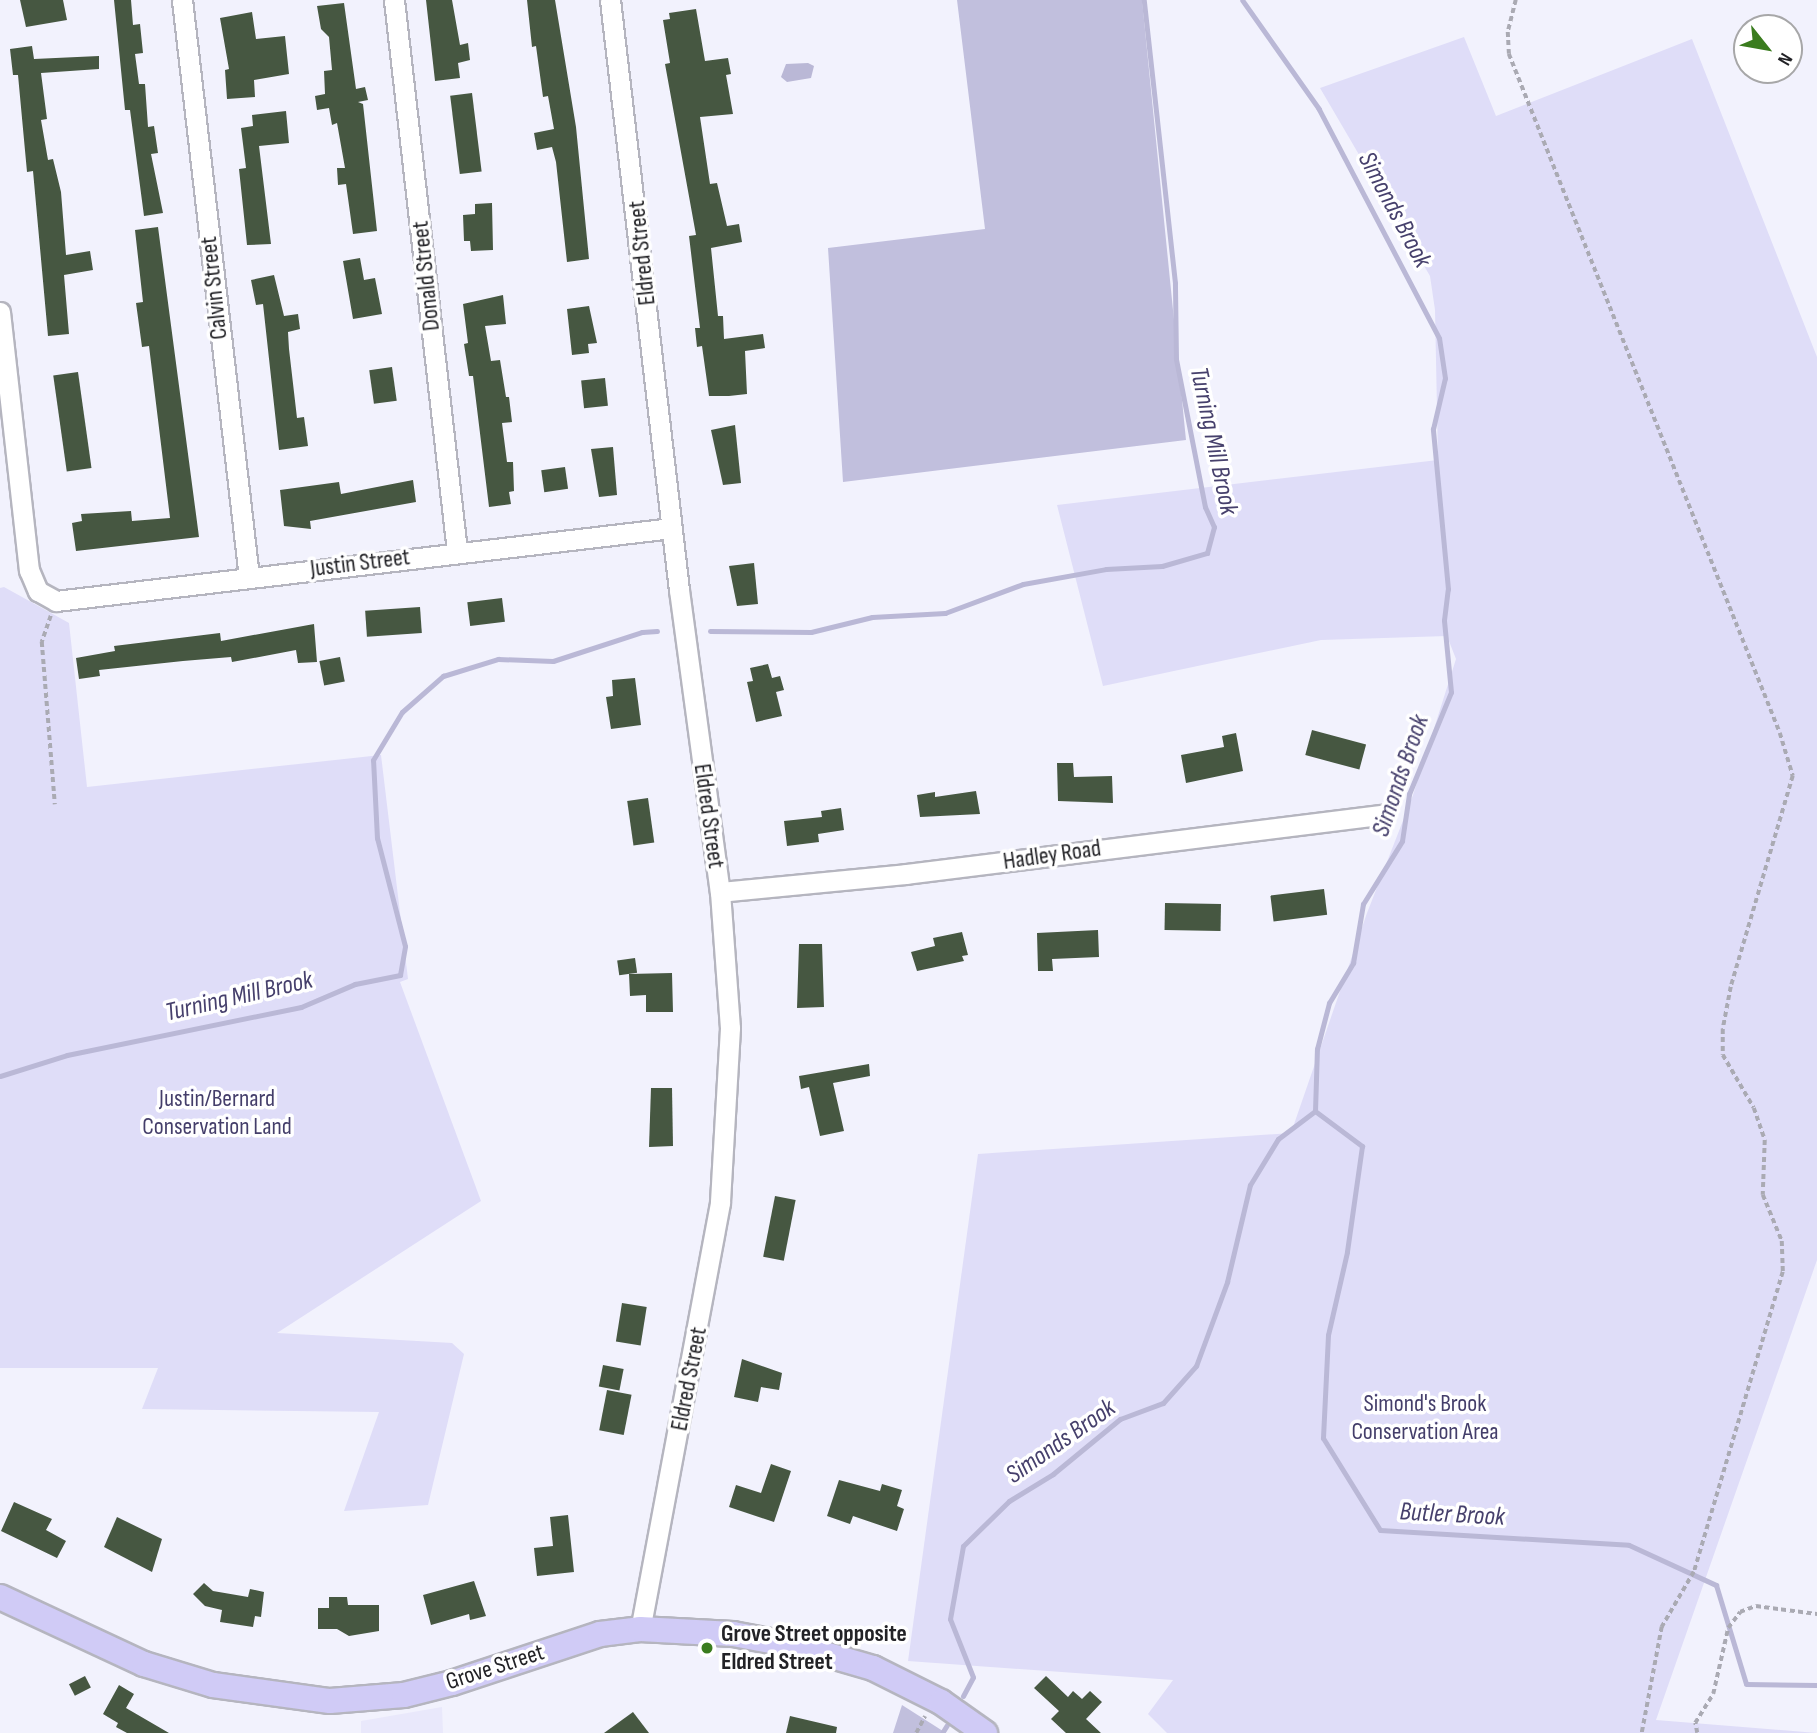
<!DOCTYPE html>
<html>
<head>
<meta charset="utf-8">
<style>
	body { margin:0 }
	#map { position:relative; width:1817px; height:1733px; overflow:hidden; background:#f2f2fd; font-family:"Sofia Sans Condensed",sans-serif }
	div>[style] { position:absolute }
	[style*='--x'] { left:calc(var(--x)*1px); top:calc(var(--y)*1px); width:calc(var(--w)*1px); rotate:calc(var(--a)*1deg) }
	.built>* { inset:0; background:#e9e8fb }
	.green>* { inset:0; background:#dfddf8 }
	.forest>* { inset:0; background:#c1bfdd }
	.water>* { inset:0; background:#bab8d6 }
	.stream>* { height:5px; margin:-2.5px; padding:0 2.5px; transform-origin:2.5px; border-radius:2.5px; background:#bab8d6 }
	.building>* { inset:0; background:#465741; transform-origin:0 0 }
	.path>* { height:3.5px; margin-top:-1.75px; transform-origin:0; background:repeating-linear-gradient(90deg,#aaaab3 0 5px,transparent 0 8.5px) }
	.roads { filter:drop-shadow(2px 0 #b5b5bf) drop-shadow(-2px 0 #b5b5bf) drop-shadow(0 2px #b5b5bf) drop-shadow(0 -2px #b5b5bf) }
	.minor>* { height:19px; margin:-9.5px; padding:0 9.5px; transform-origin:9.5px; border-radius:9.5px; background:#fff }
	.major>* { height:24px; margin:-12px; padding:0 12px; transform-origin:12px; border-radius:12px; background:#d0cbf6 }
	.dots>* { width:19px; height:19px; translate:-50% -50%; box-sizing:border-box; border:4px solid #fff; border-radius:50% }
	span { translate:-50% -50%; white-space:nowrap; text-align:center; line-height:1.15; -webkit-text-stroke:7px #fff; paint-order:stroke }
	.street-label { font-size:24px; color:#222226 }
	.park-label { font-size:24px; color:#443e6a }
	.poi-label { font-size:24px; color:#222226; font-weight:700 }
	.left { translate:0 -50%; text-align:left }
	.water-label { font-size:26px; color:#46406c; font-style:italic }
	.north { position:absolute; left:1733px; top:14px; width:70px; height:70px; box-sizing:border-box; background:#fff; border:2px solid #a7a7a8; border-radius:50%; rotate:121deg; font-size:19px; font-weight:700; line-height:28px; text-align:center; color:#222226 }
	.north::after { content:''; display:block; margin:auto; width:24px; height:32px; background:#3a7c1e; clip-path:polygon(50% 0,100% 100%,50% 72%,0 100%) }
</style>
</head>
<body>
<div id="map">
	<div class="built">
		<div style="clip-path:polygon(442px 1707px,443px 1733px,361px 1733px,361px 1721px)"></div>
	</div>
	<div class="green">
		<div style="clip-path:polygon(1464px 37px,1496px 116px,1692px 39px,1817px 357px,1817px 1260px,1656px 1720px,1817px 1733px,1167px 1733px,1148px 1714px,1173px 1680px,908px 1661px,978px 1154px,1291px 1133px,1367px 913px,1413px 795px,1456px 659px,1447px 636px,1321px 640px,1103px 686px,1057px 505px,1438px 460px,1435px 310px,1430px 276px,1320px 88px)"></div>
		<div style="clip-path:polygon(4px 587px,69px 623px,87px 787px,381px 755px,408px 979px,400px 982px,481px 1201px,277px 1333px,452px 1343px,464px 1354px,428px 1505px,344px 1511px,379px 1412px,142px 1409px,158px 1368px,0 1368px,0 588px)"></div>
	</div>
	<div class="forest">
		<div style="clip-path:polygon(957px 0,1142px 0,1186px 440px,843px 482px,828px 248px,985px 229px)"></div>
		<div style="clip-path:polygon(902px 1705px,946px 1733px,893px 1733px)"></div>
	</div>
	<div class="water">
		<div style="clip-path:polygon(808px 63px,814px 66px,811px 78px,787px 82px,781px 77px,786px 64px)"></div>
	</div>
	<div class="stream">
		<div style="--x:710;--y:631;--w:101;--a:0.6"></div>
		<div style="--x:811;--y:632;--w:63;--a:-13.8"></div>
		<div style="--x:872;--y:617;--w:73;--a:-3.1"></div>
		<div style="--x:945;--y:613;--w:83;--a:-20.4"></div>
		<div style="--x:1023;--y:584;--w:84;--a:-10.2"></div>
		<div style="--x:1106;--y:569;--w:56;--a:-3.1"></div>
		<div style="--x:1162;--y:566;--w:47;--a:-16.1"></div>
		<div style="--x:1207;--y:553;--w:27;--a:-75"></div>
		<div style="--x:1214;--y:527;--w:22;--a:-114"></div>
		<div style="--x:1205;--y:507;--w:151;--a:-101.1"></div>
		<div style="--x:1176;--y:359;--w:76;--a:-90.8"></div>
		<div style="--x:1175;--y:283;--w:285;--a:-96.3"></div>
		<div style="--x:0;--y:1076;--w:70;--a:-17.4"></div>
		<div style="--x:67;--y:1055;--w:239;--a:-11.6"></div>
		<div style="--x:301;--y:1007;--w:59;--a:-23.1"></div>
		<div style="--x:355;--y:984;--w:46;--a:-11.3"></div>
		<div style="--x:400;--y:975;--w:29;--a:-80"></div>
		<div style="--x:405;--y:946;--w:112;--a:-104.5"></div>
		<div style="--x:377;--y:838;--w:78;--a:-92.9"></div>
		<div style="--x:373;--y:760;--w:56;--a:-58.9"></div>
		<div style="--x:402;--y:712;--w:55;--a:-41.3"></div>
		<div style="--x:443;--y:676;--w:58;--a:-17.2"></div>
		<div style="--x:498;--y:659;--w:55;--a:2.1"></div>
		<div style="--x:553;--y:661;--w:94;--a:-18"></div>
		<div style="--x:642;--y:632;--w:15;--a:-4"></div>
		<div style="--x:1315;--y:1111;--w:59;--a:36.7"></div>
		<div style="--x:1362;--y:1146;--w:107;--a:98.1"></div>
		<div style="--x:1347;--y:1252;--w:85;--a:102.9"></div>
		<div style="--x:1328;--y:1335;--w:103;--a:92.8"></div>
		<div style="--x:1323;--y:1438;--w:108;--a:58.2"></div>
		<div style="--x:1380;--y:1530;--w:249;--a:3.4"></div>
		<div style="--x:1629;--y:1545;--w:96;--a:24.7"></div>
		<div style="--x:1716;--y:1585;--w:103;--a:73.1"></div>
		<div style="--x:1746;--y:1684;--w:71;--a:0.8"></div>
		<div style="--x:963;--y:1696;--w:21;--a:-62"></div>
		<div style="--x:973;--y:1677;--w:62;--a:-111.6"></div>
		<div style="--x:950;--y:1619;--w:74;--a:-79.9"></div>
		<div style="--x:963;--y:1546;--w:64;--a:-44.4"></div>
		<div style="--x:1009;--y:1501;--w:52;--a:-31.5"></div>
		<div style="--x:1053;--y:1474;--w:87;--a:-39.4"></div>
		<div style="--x:1120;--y:1419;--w:46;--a:-20.4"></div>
		<div style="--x:1163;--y:1403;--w:50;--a:-48.3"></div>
		<div style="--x:1196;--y:1366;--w:90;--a:-69.7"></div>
		<div style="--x:1227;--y:1282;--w:100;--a:-76.7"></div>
		<div style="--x:1250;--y:1185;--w:54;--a:-58.7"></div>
		<div style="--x:1278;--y:1139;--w:46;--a:-37.1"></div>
		<div style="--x:1315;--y:1111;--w:62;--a:-88.2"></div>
		<div style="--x:1317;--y:1049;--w:48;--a:-75.4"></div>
		<div style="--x:1329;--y:1003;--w:47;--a:-59"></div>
		<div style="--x:1353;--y:963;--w:60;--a:-80.4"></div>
		<div style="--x:1363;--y:904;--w:74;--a:-58.2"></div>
		<div style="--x:1402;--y:841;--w:48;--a:-81.5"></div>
		<div style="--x:1409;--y:794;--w:110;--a:-67.6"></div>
		<div style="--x:1451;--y:692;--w:72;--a:-95.6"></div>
		<div style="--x:1444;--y:620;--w:31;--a:-83"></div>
		<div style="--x:1448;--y:589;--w:161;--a:-95.4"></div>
		<div style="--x:1433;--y:429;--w:52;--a:-76.8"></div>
		<div style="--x:1445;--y:378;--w:40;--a:-98.5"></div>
		<div style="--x:1439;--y:338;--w:259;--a:-117.7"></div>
		<div style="--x:1319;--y:109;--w:133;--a:-125.2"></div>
		<div style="--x:942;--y:1733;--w:9;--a:-58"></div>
	</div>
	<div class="building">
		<div style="clip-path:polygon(20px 0,63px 0,67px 20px,26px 27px)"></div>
		<div style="clip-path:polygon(114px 0,131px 0,133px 25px,140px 24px,143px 53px,135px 54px,139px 84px,145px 84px,148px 127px,154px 126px,158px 153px,151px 154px,163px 213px,144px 216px,130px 110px,125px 110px)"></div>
		<div style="clip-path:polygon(426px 0,452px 0,460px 45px,468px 43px,470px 60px,458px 63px,460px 78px,435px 81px)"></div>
		<div style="clip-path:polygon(527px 0,555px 0,576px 127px,589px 259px,567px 262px,556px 162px,552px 147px,537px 150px,534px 133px,554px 129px,548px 96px,543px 97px,536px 46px,532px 47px)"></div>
		<div style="clip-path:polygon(344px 3px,356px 89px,365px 87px,368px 100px,358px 102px,363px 104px,377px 231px,353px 234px,346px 184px,338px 185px,337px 168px,345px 168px,337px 123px,332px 125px,329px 108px,317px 110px,315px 96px,325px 94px,324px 71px,332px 70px,329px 37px,321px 29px,317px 6px)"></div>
		<div style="clip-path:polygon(696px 9px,705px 61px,728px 58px,731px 74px,726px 75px,733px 114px,700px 117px,710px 184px,717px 183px,727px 226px,739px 224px,742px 242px,711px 248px,718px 316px,723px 316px,724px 339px,763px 334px,765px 348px,745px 351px,747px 394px,729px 396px,709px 396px,702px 346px,697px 347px,695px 328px,700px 328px,689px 236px,696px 235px,665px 64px,670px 63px,663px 20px,670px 19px,669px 13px)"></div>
		<div style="clip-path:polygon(252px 12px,256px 39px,285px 36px,289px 74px,254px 80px,255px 97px,227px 99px,225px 70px,229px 69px,220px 18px)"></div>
		<div style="clip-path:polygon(32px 46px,34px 59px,99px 56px,99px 69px,41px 73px,47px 119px,41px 120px,48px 160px,53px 159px,61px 192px,66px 255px,90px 251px,93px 270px,64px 275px,69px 334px,48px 336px,33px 171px,27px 172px,18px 75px,13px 75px,10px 49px)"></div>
		<div style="left:472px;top:93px;width:79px;height:22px;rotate:83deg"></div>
		<div style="clip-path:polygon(286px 111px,289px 143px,259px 146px,271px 244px,247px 245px,239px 169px,246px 168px,241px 128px,253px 126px,252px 115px)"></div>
		<div style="clip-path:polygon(492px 203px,493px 250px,471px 251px,470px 241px,464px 241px,463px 215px,475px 214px,475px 204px)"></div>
		<div style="clip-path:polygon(158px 227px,199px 537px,76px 551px,72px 523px,82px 521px,81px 514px,131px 511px,132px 521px,170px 518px,149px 346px,142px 347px,136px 303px,143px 302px,135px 230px)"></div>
		<div style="clip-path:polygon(360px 258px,364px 280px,375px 278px,382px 314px,353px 319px,343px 261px)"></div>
		<div style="clip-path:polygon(274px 275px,284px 316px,298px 314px,300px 329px,288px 332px,289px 349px,297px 418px,304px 417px,308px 446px,279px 450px,263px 304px,256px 305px,251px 280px)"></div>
		<div style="clip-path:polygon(503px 295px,506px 324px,485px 326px,491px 361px,500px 360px,506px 397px,509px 397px,512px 422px,502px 423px,507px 462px,513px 462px,514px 491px,509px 492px,511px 504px,489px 507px,473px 376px,469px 376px,464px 344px,468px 343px,463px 304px)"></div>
		<div style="clip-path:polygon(589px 306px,597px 343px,588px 344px,589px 353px,572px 355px,567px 309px)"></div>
		<div style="left:392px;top:367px;width:34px;height:23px;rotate:82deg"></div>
		<div style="left:78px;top:372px;width:97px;height:25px;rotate:82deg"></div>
		<div style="left:605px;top:378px;width:28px;height:24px;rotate:84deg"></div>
		<div style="clip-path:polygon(735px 425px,741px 483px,723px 485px,711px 430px)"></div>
		<div style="clip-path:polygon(613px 447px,617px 495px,599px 497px,591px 449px)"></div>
		<div style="left:565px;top:467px;width:22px;height:24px;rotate:82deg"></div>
		<div style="clip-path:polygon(413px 480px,416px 502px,310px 521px,311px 529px,284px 526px,280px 490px,339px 482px,341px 494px)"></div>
		<div style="clip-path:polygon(754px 563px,758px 604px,737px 606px,729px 566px)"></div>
		<div style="left:502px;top:598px;width:24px;height:35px;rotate:83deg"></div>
		<div style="left:420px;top:607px;width:26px;height:55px;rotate:86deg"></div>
		<div style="clip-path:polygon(314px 624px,317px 662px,298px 663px,296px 650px,232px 662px,231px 657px,183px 661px,99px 670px,100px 676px,79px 679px,76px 658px,115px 651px,114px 646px,220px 633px,221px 641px)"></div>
		<div style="left:340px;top:657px;width:25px;height:21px;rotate:79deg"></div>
		<div style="clip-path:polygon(768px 664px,772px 678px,780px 676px,784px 690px,776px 692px,782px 716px,756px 722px,747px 682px,753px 681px,750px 668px)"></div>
		<div style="clip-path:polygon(635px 678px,641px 725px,611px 729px,606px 697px,613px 696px,612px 680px)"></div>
		<div style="left:1312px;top:730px;width:56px;height:26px;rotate:15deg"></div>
		<div style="clip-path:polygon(1236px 733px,1243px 771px,1186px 783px,1181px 755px,1224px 747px,1222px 736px)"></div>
		<div style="clip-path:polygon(1057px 763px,1073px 763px,1074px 777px,1112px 776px,1113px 803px,1058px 801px)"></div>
		<div style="clip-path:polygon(976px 791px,980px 814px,920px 817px,917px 795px,935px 792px,935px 797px)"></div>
		<div style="left:648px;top:798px;width:45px;height:21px;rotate:82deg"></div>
		<div style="clip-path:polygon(841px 808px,844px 830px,818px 834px,819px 842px,787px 846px,784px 821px,822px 817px,821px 811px)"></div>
		<div style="left:1324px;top:889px;width:26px;height:54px;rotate:83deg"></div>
		<div style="left:1165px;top:903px;width:56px;height:27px;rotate:1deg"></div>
		<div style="clip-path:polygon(1098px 930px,1099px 957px,1052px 959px,1053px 971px,1038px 971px,1037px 933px)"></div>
		<div style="clip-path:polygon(962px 932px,968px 955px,962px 956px,964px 961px,917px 971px,911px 952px,935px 946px,933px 938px)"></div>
		<div style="clip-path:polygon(799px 944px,822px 944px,824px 1007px,797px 1008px)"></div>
		<div style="left:635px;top:958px;width:15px;height:18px;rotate:82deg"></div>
		<div style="clip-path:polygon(672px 973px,673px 1012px,646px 1012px,646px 995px,630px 996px,629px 974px)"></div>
		<div style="clip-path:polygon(869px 1064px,870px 1076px,833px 1083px,844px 1131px,820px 1136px,809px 1087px,801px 1089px,799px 1076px)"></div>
		<div style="clip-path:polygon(651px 1088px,672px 1088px,673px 1146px,649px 1147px)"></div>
		<div style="left:775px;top:1196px;width:21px;height:62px;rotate:11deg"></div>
		<div style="left:622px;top:1303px;width:25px;height:39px;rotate:9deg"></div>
		<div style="clip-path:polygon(742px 1359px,782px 1373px,779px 1390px,761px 1387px,758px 1402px,734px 1397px)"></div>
		<div style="left:603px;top:1365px;width:21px;height:22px;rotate:11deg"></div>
		<div style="left:607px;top:1390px;width:25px;height:41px;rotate:11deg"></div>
		<div style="clip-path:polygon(771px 1464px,791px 1471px,774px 1522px,729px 1507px,736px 1485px,761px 1493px)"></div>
		<div style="clip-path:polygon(839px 1480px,880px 1491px,882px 1484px,902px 1490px,897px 1506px,904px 1509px,897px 1531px,853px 1516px,850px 1524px,827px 1516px)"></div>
		<div style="clip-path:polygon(14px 1502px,52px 1519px,46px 1530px,66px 1541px,57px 1558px,1px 1531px)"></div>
		<div style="clip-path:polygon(568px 1515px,574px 1572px,537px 1576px,534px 1548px,553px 1546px,550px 1517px)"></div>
		<div style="clip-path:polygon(117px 1517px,162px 1539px,152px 1572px,104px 1547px)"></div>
		<div style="clip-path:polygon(474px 1581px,486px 1616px,470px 1620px,469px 1614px,431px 1625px,423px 1595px)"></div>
		<div style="clip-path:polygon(204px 1583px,213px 1591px,248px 1597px,250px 1589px,264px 1592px,261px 1617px,255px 1616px,253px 1627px,220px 1622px,222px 1610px,205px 1606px,193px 1594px)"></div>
		<div style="clip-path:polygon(329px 1597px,347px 1597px,348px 1605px,379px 1605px,379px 1631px,349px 1636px,337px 1629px,318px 1629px,318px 1608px,329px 1608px)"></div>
		<div style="left:85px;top:1676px;width:13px;height:18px;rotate:63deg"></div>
		<div style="clip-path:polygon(1046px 1676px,1068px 1697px,1073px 1691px,1082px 1699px,1090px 1691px,1102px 1702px,1086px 1719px,1101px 1733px,1066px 1733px,1051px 1719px,1059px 1711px,1034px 1688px)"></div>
		<div style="clip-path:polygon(119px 1685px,134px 1694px,126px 1708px,169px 1733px,127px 1733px,116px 1727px,118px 1723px,103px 1714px)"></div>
		<div style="clip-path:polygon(633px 1712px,649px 1733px,604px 1733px)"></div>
		<div style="clip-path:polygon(790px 1716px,837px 1727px,836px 1733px,786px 1733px)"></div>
	</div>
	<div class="path">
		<div style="--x:1516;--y:0;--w:33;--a:104"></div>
		<div style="--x:1508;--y:32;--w:22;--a:87"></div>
		<div style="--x:1509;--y:54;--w:731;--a:68.24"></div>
		<div style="--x:1780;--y:733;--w:45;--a:73.2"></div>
		<div style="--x:1793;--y:776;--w:220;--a:106.4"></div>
		<div style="--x:1731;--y:987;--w:43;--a:100.8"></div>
		<div style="--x:1723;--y:1029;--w:26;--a:90"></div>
		<div style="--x:1723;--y:1055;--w:61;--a:59.7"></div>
		<div style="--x:1754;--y:1108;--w:34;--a:71"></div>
		<div style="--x:1765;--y:1140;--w:55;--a:92.1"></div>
		<div style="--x:1763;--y:1195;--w:50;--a:67.6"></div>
		<div style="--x:1782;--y:1241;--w:31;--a:88"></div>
		<div style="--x:1783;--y:1272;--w:313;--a:106.5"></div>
		<div style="--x:1694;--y:1572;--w:64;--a:120.2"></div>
		<div style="--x:1662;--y:1627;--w:108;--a:100.7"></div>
		<div style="--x:51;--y:616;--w:28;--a:109"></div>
		<div style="--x:42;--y:642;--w:163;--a:85.4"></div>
		<div style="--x:916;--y:1733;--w:19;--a:-62"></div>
		<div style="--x:1697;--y:1733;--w:10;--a:-101"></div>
		<div style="--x:1695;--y:1723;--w:34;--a:-58"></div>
		<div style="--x:1713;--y:1694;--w:68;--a:-77.2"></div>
		<div style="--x:1728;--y:1628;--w:20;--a:-53"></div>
		<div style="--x:1740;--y:1612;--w:17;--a:-21"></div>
		<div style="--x:1756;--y:1606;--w:62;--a:7.5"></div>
	</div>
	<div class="roads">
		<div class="minor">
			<div style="--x:182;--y:0;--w:581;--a:83.38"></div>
			<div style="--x:394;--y:0;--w:555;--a:83.48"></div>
			<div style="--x:610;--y:0;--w:594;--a:83.33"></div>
			<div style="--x:679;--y:590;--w:305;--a:82.3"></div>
			<div style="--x:720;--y:892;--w:136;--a:85.8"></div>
			<div style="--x:730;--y:1028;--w:175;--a:93.3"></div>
			<div style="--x:720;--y:1203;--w:433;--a:100.6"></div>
			<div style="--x:0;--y:312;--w:260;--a:83.6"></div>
			<div style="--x:29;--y:570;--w:23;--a:67"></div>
			<div style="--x:38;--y:591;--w:21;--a:29"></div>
			<div style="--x:56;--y:601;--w:620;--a:-6.76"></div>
			<div style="--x:720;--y:892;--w:187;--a:-5.5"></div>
			<div style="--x:906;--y:874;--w:481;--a:-7.1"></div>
		</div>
		<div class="major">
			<div style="--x:0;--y:1597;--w:159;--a:25"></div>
			<div style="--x:144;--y:1664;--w:72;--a:16.9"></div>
			<div style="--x:213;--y:1685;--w:118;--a:7.8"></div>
			<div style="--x:330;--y:1701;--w:74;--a:-4.6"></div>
			<div style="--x:404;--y:1695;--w:49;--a:-14"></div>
			<div style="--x:452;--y:1683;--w:156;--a:-18.3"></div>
			<div style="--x:600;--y:1634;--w:40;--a:-7.1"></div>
			<div style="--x:640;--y:1629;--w:93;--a:3.1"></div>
			<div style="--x:733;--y:1634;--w:65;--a:10.6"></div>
			<div style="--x:797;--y:1646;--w:79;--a:16.1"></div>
			<div style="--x:873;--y:1668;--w:76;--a:26.6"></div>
			<div style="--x:941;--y:1702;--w:54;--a:35.2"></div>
		</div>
	</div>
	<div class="dots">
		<div style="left:707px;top:1648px;background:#3a7c1e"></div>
	</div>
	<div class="street-label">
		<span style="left:642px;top:253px;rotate:-96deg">Eldred Street</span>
		<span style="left:426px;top:276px;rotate:-96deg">Donald Street</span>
		<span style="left:214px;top:288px;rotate:-96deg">Calvin Street</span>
		<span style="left:360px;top:563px;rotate:-7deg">Justin Street</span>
		<span style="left:709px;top:816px;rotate:82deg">Eldred Street</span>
		<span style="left:1052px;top:855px;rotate:-8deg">Hadley Road</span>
		<span style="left:689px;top:1379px;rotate:-79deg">Eldred Street</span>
		<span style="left:495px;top:1667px;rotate:-18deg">Grove Street</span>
	</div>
	<div class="park-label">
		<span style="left:217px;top:1113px">Justin/Bernard<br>Conservation Land</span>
		<span style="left:1425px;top:1418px">Simond's Brook<br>Conservation Area</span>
	</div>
	<div class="poi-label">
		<span class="left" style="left:721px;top:1648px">Grove Street opposite<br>Eldred Street</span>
	</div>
	<div class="water-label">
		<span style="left:1394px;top:210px;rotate:62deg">Simonds Brook</span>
		<span style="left:1213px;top:441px;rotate:78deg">Turning Mill Brook</span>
		<span style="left:1401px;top:776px;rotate:-71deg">Simonds Brook</span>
		<span style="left:239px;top:997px;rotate:-13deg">Turning Mill Brook</span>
		<span style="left:1061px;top:1442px;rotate:-35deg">Simonds Brook</span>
		<span style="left:1452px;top:1515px;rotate:3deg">Butler Brook</span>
	</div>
	<div class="north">N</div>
</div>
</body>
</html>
